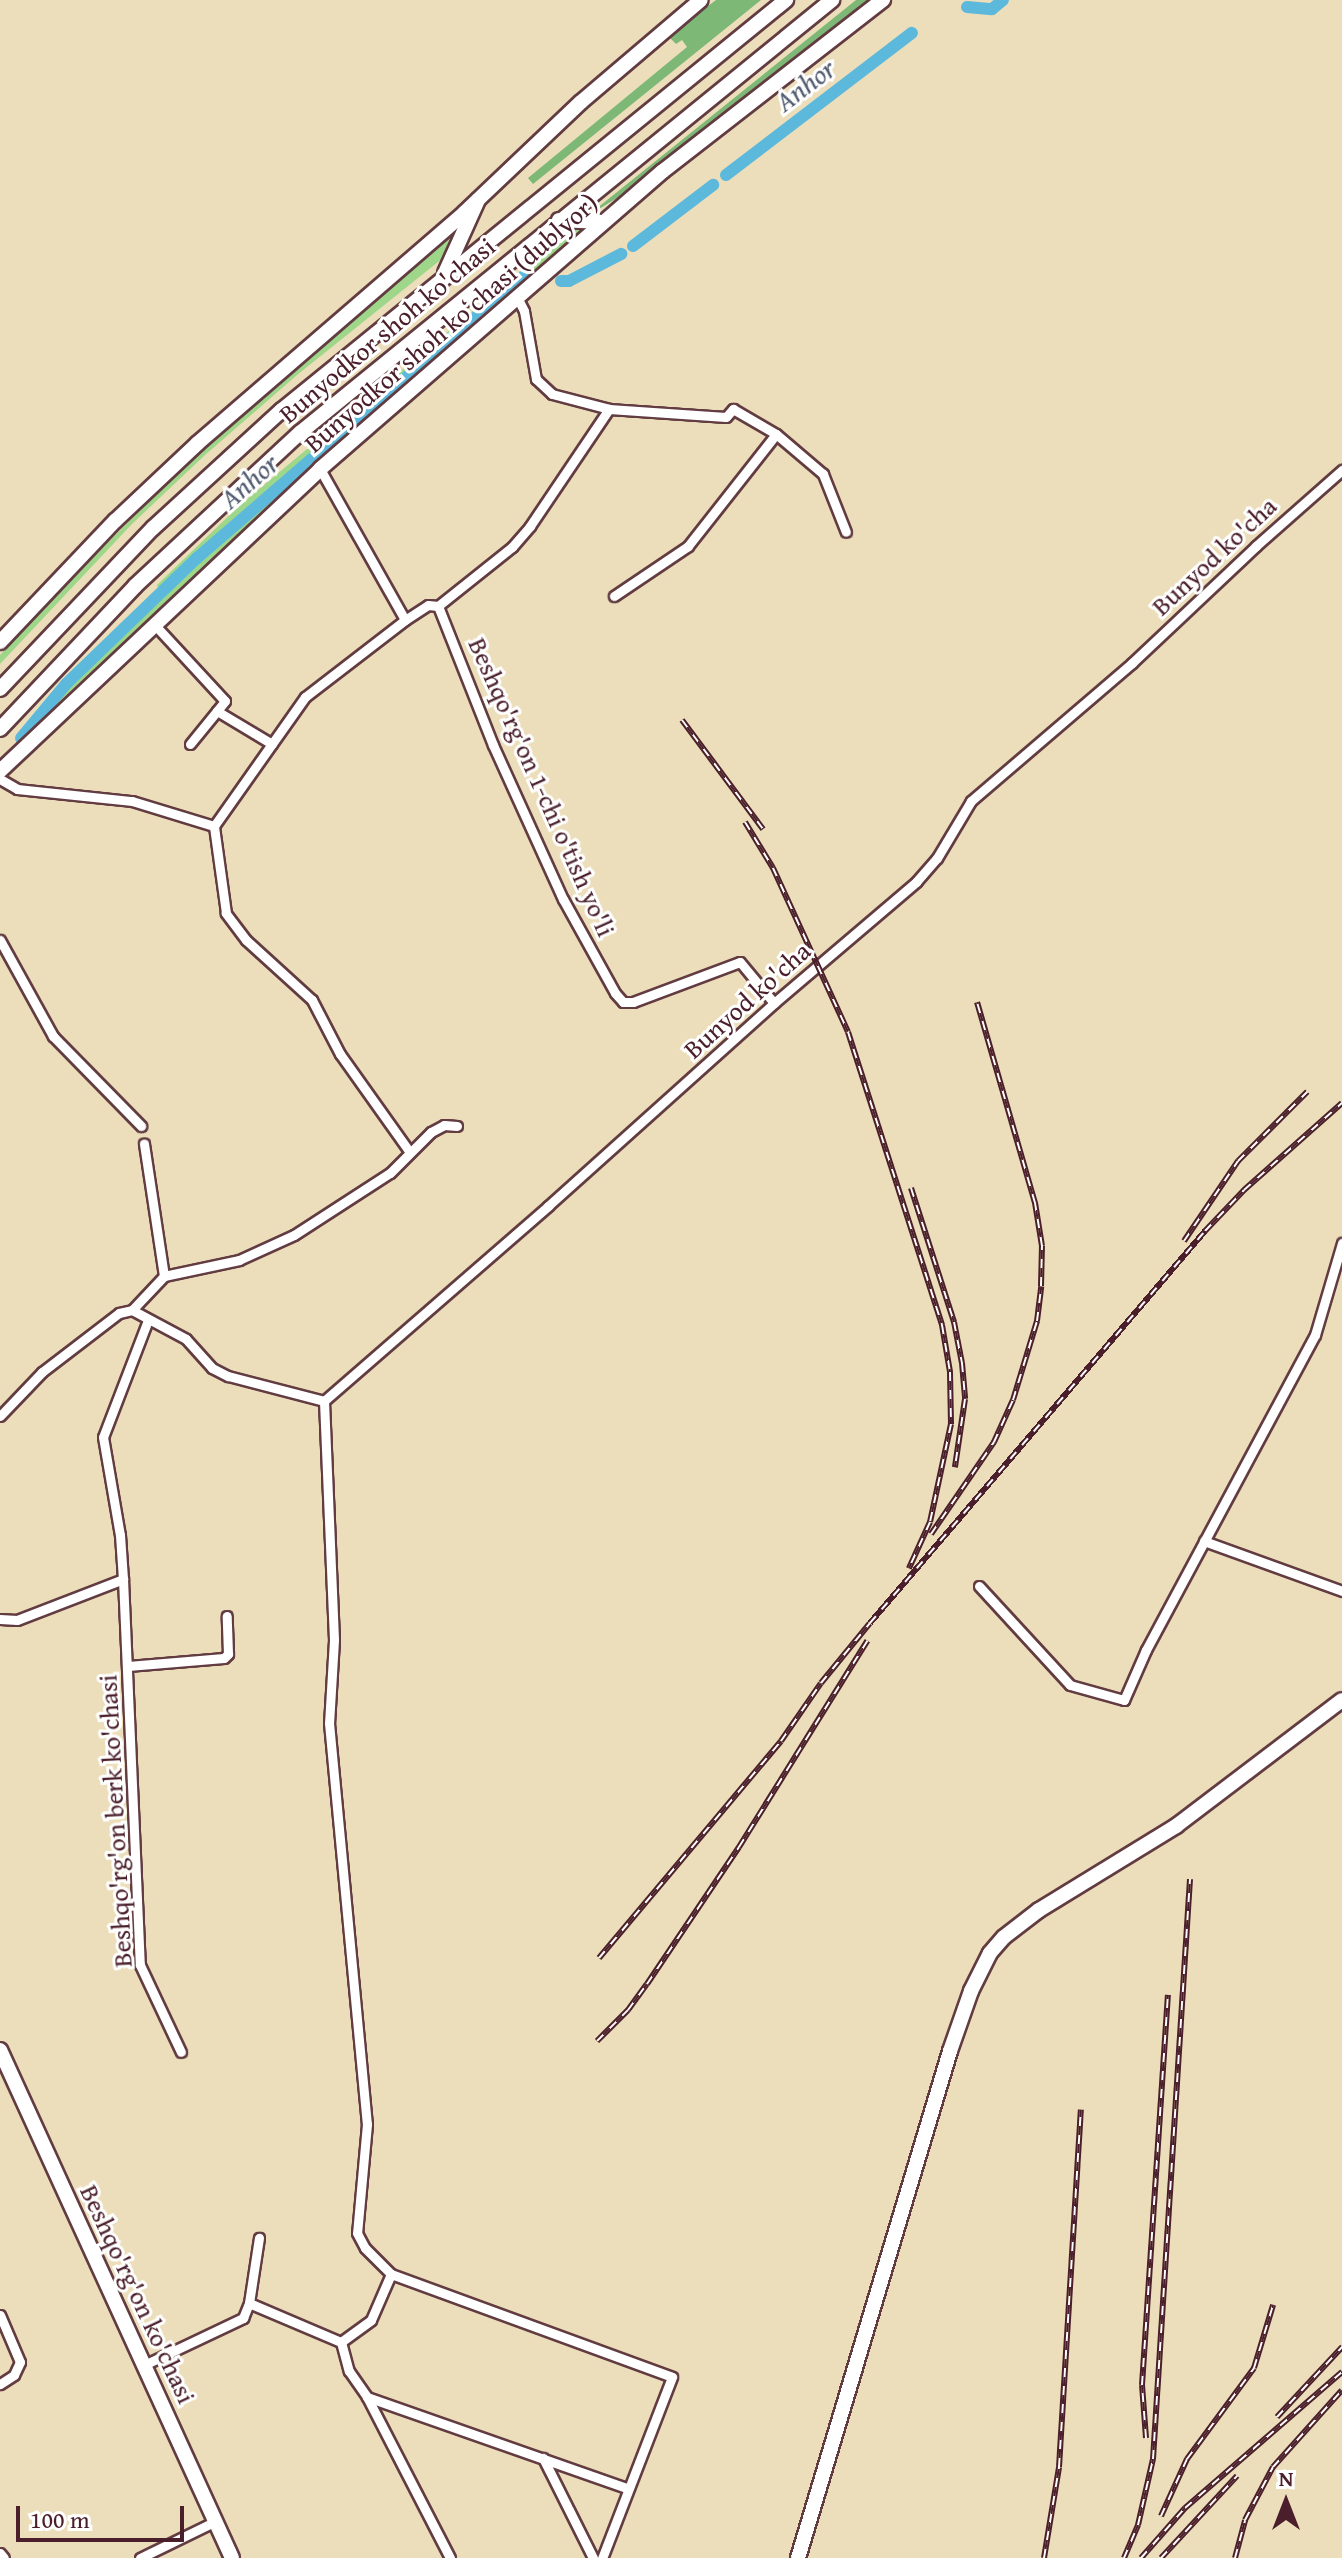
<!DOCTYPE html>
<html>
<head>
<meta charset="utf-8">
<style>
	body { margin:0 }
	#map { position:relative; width:1342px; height:2558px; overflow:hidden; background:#ecdebb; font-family:"Gentium Book Plus",serif }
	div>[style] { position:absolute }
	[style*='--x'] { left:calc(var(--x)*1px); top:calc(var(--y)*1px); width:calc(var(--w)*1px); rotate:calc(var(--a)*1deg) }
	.green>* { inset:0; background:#9ed78a }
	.forest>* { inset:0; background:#7eb876 }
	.canal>* { height:12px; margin:-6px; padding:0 6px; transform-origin:6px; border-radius:6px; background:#5db9db }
	.roads { filter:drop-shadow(2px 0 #623c41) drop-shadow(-2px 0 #623c41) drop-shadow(0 2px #623c41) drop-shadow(0 -2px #623c41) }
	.street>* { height:9px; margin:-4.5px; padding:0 4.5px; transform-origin:4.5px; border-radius:4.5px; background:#fff }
	.secondary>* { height:14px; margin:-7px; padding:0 7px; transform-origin:7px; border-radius:7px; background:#fff }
	.primary>* { height:14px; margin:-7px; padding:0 7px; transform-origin:7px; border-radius:7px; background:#fff }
	.rail>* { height:6px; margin-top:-3px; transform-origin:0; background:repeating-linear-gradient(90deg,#fff 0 9px,#4a1f2b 0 18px); box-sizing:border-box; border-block:2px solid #4a1f2b }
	span { translate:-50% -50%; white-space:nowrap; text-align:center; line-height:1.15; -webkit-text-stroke:6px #fff; paint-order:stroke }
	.street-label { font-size:26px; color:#4a1f2b }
	.water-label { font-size:28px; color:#525d71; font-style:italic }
	.north { position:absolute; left:1246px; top:2462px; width:80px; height:80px; -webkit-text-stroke:6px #fff; paint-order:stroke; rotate:0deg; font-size:22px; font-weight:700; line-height:32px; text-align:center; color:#4a1f2b }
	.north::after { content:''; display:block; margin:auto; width:28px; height:36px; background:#4a1f2b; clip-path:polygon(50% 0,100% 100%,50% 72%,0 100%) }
	.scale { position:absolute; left:16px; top:2506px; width:168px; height:36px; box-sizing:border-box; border:4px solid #4a1f2b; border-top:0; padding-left:10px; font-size:24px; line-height:28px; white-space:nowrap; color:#4a1f2b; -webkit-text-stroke:6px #fff; paint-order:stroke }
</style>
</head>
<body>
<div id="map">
	<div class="green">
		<div style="clip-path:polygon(571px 229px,584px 229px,316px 462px,31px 728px,160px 594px,157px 585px,241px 504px)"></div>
		<div style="clip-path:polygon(451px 234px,443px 258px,297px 375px,205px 455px,132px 524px,0 664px,0 655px,57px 593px,201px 450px)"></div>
	</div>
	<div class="forest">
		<div style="clip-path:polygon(716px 0,761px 0,533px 184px,528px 178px,687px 47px,682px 40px,676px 44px,668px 36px)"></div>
		<div style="clip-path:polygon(856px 0,869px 0,617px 198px,586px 217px)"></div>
	</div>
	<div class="canal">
		<div style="--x:967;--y:7;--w:25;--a:5"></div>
		<div style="--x:992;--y:9;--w:14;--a:-39"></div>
		<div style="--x:726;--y:175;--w:234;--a:-37.4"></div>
		<div style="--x:633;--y:246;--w:101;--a:-37.3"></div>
		<div style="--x:561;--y:281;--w:8;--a:0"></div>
		<div style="--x:569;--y:281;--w:59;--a:-27.4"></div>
		<div style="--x:21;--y:738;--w:70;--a:-50.2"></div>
		<div style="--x:66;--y:684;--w:182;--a:-43.9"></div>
		<div style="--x:197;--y:558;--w:432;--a:-40.8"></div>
	</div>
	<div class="roads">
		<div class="street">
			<div style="--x:518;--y:299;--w:13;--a:63"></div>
			<div style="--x:524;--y:311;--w:69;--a:80"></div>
			<div style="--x:536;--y:379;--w:22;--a:43"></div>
			<div style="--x:552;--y:394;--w:59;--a:14.7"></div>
			<div style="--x:609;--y:409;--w:117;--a:3.9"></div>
			<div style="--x:726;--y:417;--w:11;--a:-49"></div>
			<div style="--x:733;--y:409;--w:50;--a:30.2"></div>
			<div style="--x:776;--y:434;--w:62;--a:40.4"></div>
			<div style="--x:823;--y:474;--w:62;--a:68.4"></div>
			<div style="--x:320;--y:469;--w:173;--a:60.6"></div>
			<div style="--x:614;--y:596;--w:89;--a:-34"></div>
			<div style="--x:688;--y:546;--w:142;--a:-51.8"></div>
			<div style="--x:438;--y:606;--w:149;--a:68.4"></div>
			<div style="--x:493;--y:745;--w:169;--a:65.6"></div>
			<div style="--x:563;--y:899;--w:107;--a:61"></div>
			<div style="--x:615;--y:993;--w:12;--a:48"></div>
			<div style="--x:623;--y:1002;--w:10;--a:0"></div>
			<div style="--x:633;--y:1002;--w:114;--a:-20.5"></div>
			<div style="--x:740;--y:962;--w:53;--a:50.3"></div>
			<div style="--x:153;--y:623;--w:106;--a:47.3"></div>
			<div style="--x:225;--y:701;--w:13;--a:129"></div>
			<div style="--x:217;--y:711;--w:64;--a:31"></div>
			<div style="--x:190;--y:744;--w:43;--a:-50.7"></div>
			<div style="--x:0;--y:779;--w:20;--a:30"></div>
			<div style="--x:17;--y:789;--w:116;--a:6"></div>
			<div style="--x:132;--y:801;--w:86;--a:17"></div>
			<div style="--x:0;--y:940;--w:110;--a:61.1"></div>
			<div style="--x:53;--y:1036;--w:126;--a:45.6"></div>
			<div style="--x:409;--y:1151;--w:119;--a:-125.4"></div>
			<div style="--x:340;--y:1054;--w:61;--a:-117.4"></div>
			<div style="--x:312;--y:1000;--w:89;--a:-137.7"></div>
			<div style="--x:246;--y:940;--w:34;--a:-127"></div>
			<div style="--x:226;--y:913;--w:88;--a:-97.9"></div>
			<div style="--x:214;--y:826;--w:158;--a:-54.8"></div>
			<div style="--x:305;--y:697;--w:126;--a:-37.6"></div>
			<div style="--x:405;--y:620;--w:27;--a:-33"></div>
			<div style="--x:428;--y:605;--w:10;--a:6"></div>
			<div style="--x:438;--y:606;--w:95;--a:-38.6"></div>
			<div style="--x:512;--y:547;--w:28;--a:-49"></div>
			<div style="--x:530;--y:526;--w:141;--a:-56"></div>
			<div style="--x:164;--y:1276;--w:77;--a:-12"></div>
			<div style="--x:239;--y:1260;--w:60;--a:-24.4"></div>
			<div style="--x:294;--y:1235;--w:114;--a:-32.9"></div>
			<div style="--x:390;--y:1173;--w:58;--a:-45"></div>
			<div style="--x:431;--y:1132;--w:15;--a:-28"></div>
			<div style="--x:444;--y:1125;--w:13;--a:4"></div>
			<div style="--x:132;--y:1310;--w:61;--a:28.2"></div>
			<div style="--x:186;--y:1339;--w:39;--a:48"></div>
			<div style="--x:212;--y:1368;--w:18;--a:27"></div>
			<div style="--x:228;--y:1376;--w:99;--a:14.6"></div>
			<div style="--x:324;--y:1401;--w:297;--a:-41"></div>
			<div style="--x:548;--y:1206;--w:304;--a:-41.9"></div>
			<div style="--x:774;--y:1003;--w:187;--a:-40.4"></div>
			<div style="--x:916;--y:882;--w:32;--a:-49"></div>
			<div style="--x:937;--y:858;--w:66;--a:-59.2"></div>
			<div style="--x:971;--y:801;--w:212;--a:-40.6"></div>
			<div style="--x:1132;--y:663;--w:170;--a:-43.3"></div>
			<div style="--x:1256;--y:546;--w:115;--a:-41.5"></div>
			<div style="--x:148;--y:1320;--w:125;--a:111"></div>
			<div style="--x:103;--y:1437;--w:99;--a:80.2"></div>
			<div style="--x:120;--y:1535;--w:44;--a:86.1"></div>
			<div style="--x:123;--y:1579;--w:386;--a:87.5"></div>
			<div style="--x:140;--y:1965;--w:96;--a:64.8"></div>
			<div style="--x:324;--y:1401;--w:239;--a:87.6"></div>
			<div style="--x:334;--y:1640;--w:83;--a:93.4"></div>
			<div style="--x:329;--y:1723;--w:403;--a:84.6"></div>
			<div style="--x:367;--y:2124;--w:109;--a:95.2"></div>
			<div style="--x:357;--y:2233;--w:17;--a:62"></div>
			<div style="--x:365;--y:2248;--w:37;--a:45"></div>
			<div style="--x:391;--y:2274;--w:299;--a:20.1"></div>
			<div style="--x:672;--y:2377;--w:194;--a:111.1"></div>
			<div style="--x:0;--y:1416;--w:61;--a:-46.3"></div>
			<div style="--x:42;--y:1372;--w:97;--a:-37.5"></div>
			<div style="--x:119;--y:1313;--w:13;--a:-13"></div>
			<div style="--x:132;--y:1310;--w:47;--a:-46.7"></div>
			<div style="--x:164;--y:1276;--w:134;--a:-98.6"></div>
			<div style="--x:1204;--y:1541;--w:147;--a:19.9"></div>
			<div style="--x:979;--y:1586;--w:134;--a:47.4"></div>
			<div style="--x:1070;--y:1685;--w:56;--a:15.5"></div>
			<div style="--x:1124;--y:1700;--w:55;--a:-66.3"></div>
			<div style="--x:1146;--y:1650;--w:357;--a:-61.8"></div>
			<div style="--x:1315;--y:1335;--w:96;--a:-73.6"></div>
			<div style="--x:0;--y:1619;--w:17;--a:3"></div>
			<div style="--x:17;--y:1620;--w:114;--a:-21.1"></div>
			<div style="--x:128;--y:1666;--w:96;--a:-4.8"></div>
			<div style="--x:224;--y:1658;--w:6;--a:-45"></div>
			<div style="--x:228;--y:1654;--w:38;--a:-92"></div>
			<div style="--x:249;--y:2303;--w:100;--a:23"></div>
			<div style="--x:0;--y:2315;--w:51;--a:66.9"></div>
			<div style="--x:20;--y:2362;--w:14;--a:115"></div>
			<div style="--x:14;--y:2375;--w:17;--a:147"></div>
			<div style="--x:341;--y:2342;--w:30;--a:75"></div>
			<div style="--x:349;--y:2371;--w:32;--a:55"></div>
			<div style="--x:367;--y:2397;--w:181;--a:62.7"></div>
			<div style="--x:341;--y:2342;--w:37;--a:-36"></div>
			<div style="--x:371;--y:2320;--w:50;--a:-66.5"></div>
			<div style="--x:144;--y:2365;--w:110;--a:-25.4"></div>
			<div style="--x:243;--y:2318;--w:16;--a:-68"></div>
			<div style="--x:249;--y:2303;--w:66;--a:-81.3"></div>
			<div style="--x:367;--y:2397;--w:275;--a:19.3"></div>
			<div style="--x:543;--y:2458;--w:112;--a:63.4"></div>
			<div style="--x:0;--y:2553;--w:6;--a:51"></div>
			<div style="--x:140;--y:2558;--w:85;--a:-26"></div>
		</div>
		<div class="secondary">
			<div style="--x:0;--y:642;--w:167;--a:-46.5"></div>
			<div style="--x:115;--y:521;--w:114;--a:-43.2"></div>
			<div style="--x:198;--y:443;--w:352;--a:-40.8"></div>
			<div style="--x:464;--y:213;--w:161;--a:-43.5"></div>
			<div style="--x:581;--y:102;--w:157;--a:-40.4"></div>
			<div style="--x:0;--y:771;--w:440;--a:-43.3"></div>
			<div style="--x:320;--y:469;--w:454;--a:-41"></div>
			<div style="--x:663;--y:171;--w:279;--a:-37.9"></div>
			<div style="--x:0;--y:2050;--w:558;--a:65.45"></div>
			<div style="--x:798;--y:2558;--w:529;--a:-73.31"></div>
			<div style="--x:950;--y:2051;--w:64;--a:-70.7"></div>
			<div style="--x:971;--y:1991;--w:42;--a:-63.4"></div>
			<div style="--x:990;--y:1953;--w:21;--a:-49"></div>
			<div style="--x:1004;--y:1937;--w:44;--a:-37.6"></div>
			<div style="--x:1039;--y:1910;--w:161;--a:-31.5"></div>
			<div style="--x:1176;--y:1826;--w:208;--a:-37.2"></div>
		</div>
		<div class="primary">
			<div style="--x:559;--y:220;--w:44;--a:2.6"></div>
			<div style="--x:445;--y:273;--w:80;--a:-65.7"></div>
			<div style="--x:0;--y:689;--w:222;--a:-46.5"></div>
			<div style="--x:153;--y:528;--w:175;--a:-42.5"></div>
			<div style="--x:282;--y:410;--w:650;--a:-39.13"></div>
			<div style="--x:0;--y:729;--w:197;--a:-46.6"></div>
			<div style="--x:135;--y:586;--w:226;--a:-42.9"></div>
			<div style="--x:301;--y:432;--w:685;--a:-39.13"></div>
		</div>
	</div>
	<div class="rail">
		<div style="--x:682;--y:720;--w:136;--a:53.4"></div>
		<div style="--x:745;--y:822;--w:54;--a:58.7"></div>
		<div style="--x:773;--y:868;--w:180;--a:65.4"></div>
		<div style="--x:848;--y:1032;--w:308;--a:72.2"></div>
		<div style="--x:942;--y:1325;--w:48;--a:80.3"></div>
		<div style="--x:950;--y:1372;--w:52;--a:88.9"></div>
		<div style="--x:951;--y:1424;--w:100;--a:102.1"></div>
		<div style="--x:930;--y:1522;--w:51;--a:114.5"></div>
		<div style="--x:911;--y:1188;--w:141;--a:72.2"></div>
		<div style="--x:954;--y:1322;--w:42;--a:79"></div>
		<div style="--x:962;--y:1363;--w:36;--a:85"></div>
		<div style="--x:965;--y:1399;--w:69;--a:98.4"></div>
		<div style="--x:1184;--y:1241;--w:97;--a:-56"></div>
		<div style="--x:1238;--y:1161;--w:98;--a:-45"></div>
		<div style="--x:931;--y:1534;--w:112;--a:-55.6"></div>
		<div style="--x:994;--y:1442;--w:46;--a:-65.7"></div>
		<div style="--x:1013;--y:1400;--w:83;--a:-73.1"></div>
		<div style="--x:1037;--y:1321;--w:35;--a:-83"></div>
		<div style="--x:1041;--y:1286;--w:40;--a:-88.6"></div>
		<div style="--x:1042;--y:1246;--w:44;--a:-99.2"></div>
		<div style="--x:1035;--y:1203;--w:209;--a:-106.1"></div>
		<div style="--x:599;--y:1958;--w:283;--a:-50"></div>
		<div style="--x:781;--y:1741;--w:70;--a:-55.4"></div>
		<div style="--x:821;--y:1683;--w:77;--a:-50.8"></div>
		<div style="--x:870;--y:1623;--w:516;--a:-49.48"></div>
		<div style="--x:1205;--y:1231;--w:57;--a:-46.4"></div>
		<div style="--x:1244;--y:1190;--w:131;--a:-41.6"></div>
		<div style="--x:597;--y:2041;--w:44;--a:-45"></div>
		<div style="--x:628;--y:2010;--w:32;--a:-54"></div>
		<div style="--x:647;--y:1984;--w:165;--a:-56.1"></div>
		<div style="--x:739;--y:1847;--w:243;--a:-58.1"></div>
		<div style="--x:1277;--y:2417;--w:96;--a:-47.1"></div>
		<div style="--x:1146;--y:2438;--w:53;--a:-94.3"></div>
		<div style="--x:1142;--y:2385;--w:391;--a:-86.2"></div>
		<div style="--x:1161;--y:2516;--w:63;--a:-65.5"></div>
		<div style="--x:1187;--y:2459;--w:113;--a:-53.6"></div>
		<div style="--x:1254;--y:2368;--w:66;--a:-73.2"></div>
		<div style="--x:1044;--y:2558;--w:92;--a:-80.6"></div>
		<div style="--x:1059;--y:2467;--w:358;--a:-86.5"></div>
		<div style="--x:1124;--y:2558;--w:36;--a:-67"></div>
		<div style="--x:1138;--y:2525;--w:68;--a:-77.2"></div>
		<div style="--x:1153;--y:2459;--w:581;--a:-86.35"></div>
		<div style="--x:1141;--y:2558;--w:67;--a:-48.7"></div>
		<div style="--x:1185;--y:2508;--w:208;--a:-40.9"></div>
		<div style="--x:1161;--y:2558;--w:112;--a:-47.2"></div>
		<div style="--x:1235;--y:2558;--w:39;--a:-75"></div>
		<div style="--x:1245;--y:2520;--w:60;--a:-62.2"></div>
		<div style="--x:1273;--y:2467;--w:103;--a:-48.1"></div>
	</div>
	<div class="street-label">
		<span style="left:451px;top:323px;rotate:-41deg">Bunyodkor shoh koʻchasi (dublyor)</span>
		<span style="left:387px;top:330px;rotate:-40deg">Bunyodkor shoh ko'chasi</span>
		<span style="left:1214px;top:556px;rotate:-43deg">Bunyod ko'cha</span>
		<span style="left:542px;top:787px;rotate:66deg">Beshqo'rg'on 1-chi o'tish yo'li</span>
		<span style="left:747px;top:1000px;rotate:-42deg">Bunyod ko'cha</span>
		<span style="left:115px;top:1821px;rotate:-93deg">Beshqo'rg'on berk ko'chasi</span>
		<span style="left:138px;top:2294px;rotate:65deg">Beshqo'rg'on ko'chasi</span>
	</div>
	<div class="water-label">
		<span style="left:805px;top:85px;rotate:-37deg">Anhor</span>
		<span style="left:249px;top:481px;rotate:-41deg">Anhor</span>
	</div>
	<div class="north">N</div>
	<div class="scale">100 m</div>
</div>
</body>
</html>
